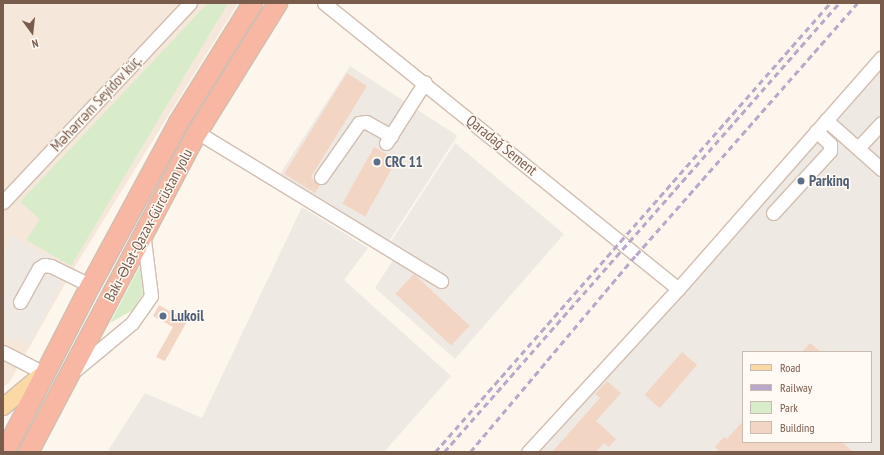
<!DOCTYPE html>
<html>
<head>
<meta charset="utf-8">
<style>
	body { margin:0 }
	#map { position:relative; width:884px; height:455px; overflow:hidden; background:#fdf6ec; font-family:"PT Sans Narrow",sans-serif }
	div>[style] { position:absolute }
	[style*='--x'] { left:calc(var(--x)*1px); top:calc(var(--y)*1px); width:calc(var(--w)*1px); rotate:calc(var(--a)*1deg) }
	.residential>* { inset:0; background:#f5e8da }
	.industrial>* { inset:0; background:#efe9e4; transform-origin:0 0 }
	.green>* { inset:0; background:#d8ecc9 }
	.building>* { inset:0; background:#f3d5c3; transform-origin:0 0 }
	.roads { filter:drop-shadow(1px 0 #d1beb0) drop-shadow(-1px 0 #d1beb0) drop-shadow(0 1px #d1beb0) drop-shadow(0 -1px #d1beb0) }
	.minor>* { height:13px; margin:-6.5px; padding:0 6.5px; transform-origin:6.5px; border-radius:6.5px; background:#fff }
	.major>* { height:16px; margin:-8px; padding:0 8px; transform-origin:8px; border-radius:8px; background:#fbd9a5 }
	.highway>* { height:19px; margin:-9.5px; padding:0 9.5px; transform-origin:9.5px; border-radius:9.5px; background:#f7b7a3 }
	.rail>* { height:2.5px; margin-top:-1.25px; transform-origin:0; background:repeating-linear-gradient(90deg,#b9a8c9 0 6px,transparent 0 10px) }
	.dots>* { width:11px; height:11px; translate:-50% -50%; box-sizing:border-box; border:2px solid #fffaf3; border-radius:50% }
	span { translate:-50% -50%; white-space:nowrap; text-align:center; line-height:1.15; -webkit-text-stroke:3px #fffaf3; paint-order:stroke }
	.street-label { font-size:15px; color:#7a5c4d }
	.service-label { font-size:15px; color:#4e5e75; font-weight:700 }
	.left { translate:0 -50%; text-align:left }
	.frame { position:absolute; inset:0; border:4px solid #7a5c4d; pointer-events:none }
	.legend { position:absolute; left:742px; top:351px; width:130px; height:92px; box-sizing:border-box; background:#fffaf3; border:1px solid #cabbb1; margin:0; padding:5px 7px; list-style:none; font-size:12px; color:#7a5c4d }
	.legend li { display:flex; align-items:center; gap:8px; height:20px }
	.legend b { width:20px; border:1px solid #cabbb1 }
	.north { position:absolute; left:12px; top:12px; width:40px; height:40px; -webkit-text-stroke:3px #fffaf3; paint-order:stroke; rotate:165deg; font-size:11px; font-weight:700; line-height:16px; text-align:center; color:#7a5c4d }
	.north::after { content:''; display:block; margin:auto; width:14px; height:18px; background:#7a5c4d; clip-path:polygon(50% 0,100% 100%,50% 72%,0 100%) }
</style>
</head>
<body>
<div id="map">
	<div class="residential">
		<div style="clip-path:polygon(3px 3px,238px 3px,74px 268px,9px 383px,3px 387px)"></div>
	</div>
	<div class="industrial">
		<div style="left:350px;top:66px;width:128px;height:129px;rotate:33deg"></div>
		<div style="clip-path:polygon(evenodd,881px 70px,881px 452px,539px 452px,684px 292px,881px 70px,743px 352px,871px 352px,871px 442px,743px 442px,743px 352px)"></div>
		<div style="clip-path:polygon(455px 143px,564px 234px,455px 359px,375px 288px,400px 249px,390px 243px)"></div>
		<div style="clip-path:polygon(302px 207px,368px 248px,344px 280px,451px 376px,384px 452px,107px 452px,145px 393px,202px 418px)"></div>
		<div style="clip-path:polygon(12px 236px,70px 267px,29px 345px,3px 334px,3px 254px)"></div>
	</div>
	<div class="green">
		<div style="clip-path:polygon(208px 3px,228px 3px,71px 266px,26px 240px,40px 219px,20px 202px)"></div>
		<div style="clip-path:polygon(140px 266px,143px 293px,133px 310px,110px 323px)"></div>
	</div>
	<div class="building">
		<div style="clip-path:polygon(347px 73px,367px 86px,311px 177px,320px 185px,315px 193px,284px 174px)"></div>
		<div style="left:374px;top:147px;width:26px;height:65px;rotate:29deg"></div>
		<div style="left:414px;top:274px;width:76px;height:27px;rotate:43deg"></div>
		<div style="clip-path:polygon(159px 305px,180px 317px,183px 311px,190px 316px,165px 361px,156px 357px,173px 327px,153px 316px)"></div>
		<div style="clip-path:polygon(810px 343px,821px 352px,802px 352px)"></div>
		<div style="left:682px;top:352px;width:20px;height:57px;rotate:41deg"></div>
		<div style="clip-path:polygon(607px 381px,621px 393px,596px 421px,616px 439px,609px 447px,604px 443px,596px 452px,552px 452px,600px 398px,595px 394px)"></div>
		<div style="clip-path:polygon(743px 421px,743px 442px,842px 442px,853px 452px,720px 452px,715px 447px,724px 437px,727px 439px)"></div>
	</div>
	<div class="roads">
		<div class="minor">
			<div style="--x:324;--y:3;--w:455;--a:38.9"></div>
			<div style="--x:826;--y:120;--w:74;--a:41.7"></div>
			<div style="--x:197;--y:132;--w:286;--a:31.4"></div>
			<div style="--x:386;--y:143;--w:72;--a:-57.4"></div>
			<div style="--x:858;--y:148;--w:34;--a:-47"></div>
			<div style="--x:321;--y:177;--w:66;--a:-54.9"></div>
			<div style="--x:359;--y:123;--w:7;--a:-8"></div>
			<div style="--x:366;--y:122;--w:29;--a:29"></div>
			<div style="--x:3;--y:202;--w:273;--a:-46.8"></div>
			<div style="--x:773;--y:213;--w:84;--a:-47.4"></div>
			<div style="--x:830;--y:151;--w:7;--a:-90"></div>
			<div style="--x:830;--y:144;--w:19;--a:-137"></div>
			<div style="--x:20;--y:302;--w:39;--a:-61"></div>
			<div style="--x:39;--y:268;--w:6;--a:-31"></div>
			<div style="--x:44;--y:265;--w:7;--a:8"></div>
			<div style="--x:51;--y:266;--w:43;--a:26"></div>
			<div style="--x:3;--y:352;--w:46;--a:27.1"></div>
			<div style="--x:73;--y:372;--w:77;--a:-39.7"></div>
			<div style="--x:132;--y:323;--w:33;--a:-55"></div>
			<div style="--x:151;--y:296;--w:64;--a:-97.1"></div>
			<div style="--x:528;--y:452;--w:222;--a:-47.4"></div>
			<div style="--x:678;--y:289;--w:308;--a:-48.7"></div>
		</div>
		<div class="major">
			<div style="--x:3;--y:407;--w:48;--a:-40"></div>
		</div>
		<div class="highway">
			<div style="--x:4;--y:452;--w:188;--a:-62.8"></div>
			<div style="--x:90;--y:285;--w:185;--a:-61.6"></div>
			<div style="--x:178;--y:122;--w:140;--a:-58.1"></div>
			<div style="--x:28;--y:452;--w:362;--a:-62.2"></div>
			<div style="--x:197;--y:132;--w:152;--a:-58.2"></div>
		</div>
	</div>
	<div class="rail">
		<div style="--x:435;--y:452;--w:598;--a:-48.66"></div>
		<div style="--x:444;--y:452;--w:598;--a:-48.66"></div>
		<div style="--x:470;--y:452;--w:258;--a:-49.9"></div>
		<div style="--x:636;--y:255;--w:335;--a:-48.7"></div>
	</div>
	<div class="dots">
		<div style="left:377px;top:162px;background:#5c6f8a"></div>
		<div style="left:801px;top:181px;background:#5c6f8a"></div>
		<div style="left:163px;top:316px;background:#5c6f8a"></div>
	</div>
	<div class="street-label">
		<span style="left:96px;top:103px;rotate:-47deg">Məhərrəm Seyidov küç.</span>
		<span style="left:502px;top:145px;rotate:39deg">Qaradağ Sement</span>
		<span style="left:148px;top:225px;rotate:-62deg">Bakı-Ələt-Qazax-Gürcüstan yolu</span>
	</div>
	<div class="service-label">
		<span class="left" style="left:385px;top:162px">CRC 11</span>
		<span class="left" style="left:809px;top:181px">Parkinq</span>
		<span class="left" style="left:171px;top:316px">Lukoil</span>
	</div>
	<div class="frame"></div>
	<ul class="legend">
	<li><b style="height:5px;background:#fbd9a5"></b>Road</li>
	<li><b style="height:5px;background:#b9a8c9"></b>Railway</li>
	<li><b style="height:11px;background:#d8ecc9"></b>Park</li>
	<li><b style="height:11px;background:#f3d5c3"></b>Building</li>
	</ul>
	<div class="north">N</div>
</div>
</body>
</html>
